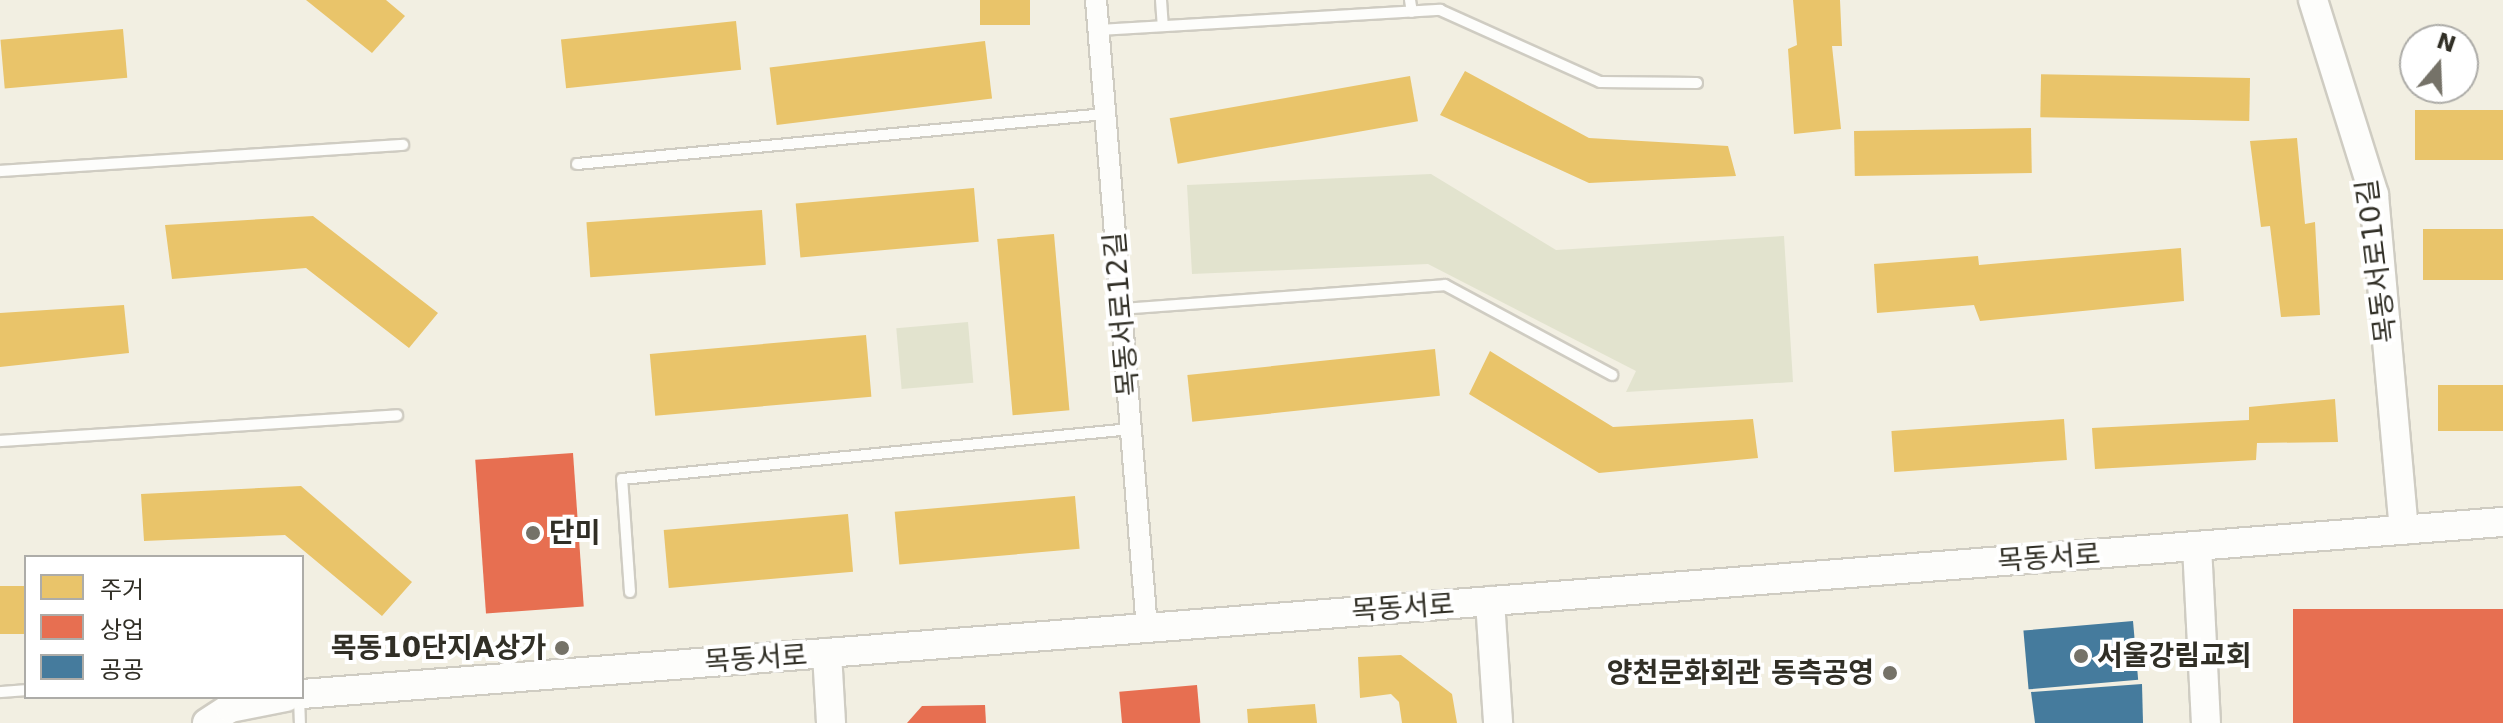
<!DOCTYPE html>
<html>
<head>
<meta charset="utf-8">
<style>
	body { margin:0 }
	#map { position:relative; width:2503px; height:723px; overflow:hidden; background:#f2efe2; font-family:"DejaVu Sans","Noto Sans KR",sans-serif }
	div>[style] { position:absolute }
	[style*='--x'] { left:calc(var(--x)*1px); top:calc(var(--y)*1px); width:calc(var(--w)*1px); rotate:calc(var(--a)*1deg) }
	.green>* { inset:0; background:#e2e3ce; transform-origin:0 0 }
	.homes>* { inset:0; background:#e9c46a; transform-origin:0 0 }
	.shops>* { inset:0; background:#e76f51; transform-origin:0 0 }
	.public>* { inset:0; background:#457b9d; transform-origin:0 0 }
	.roads { filter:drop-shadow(2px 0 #cfccc2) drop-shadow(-2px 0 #cfccc2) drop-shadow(0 2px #cfccc2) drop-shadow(0 -2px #cfccc2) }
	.lane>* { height:10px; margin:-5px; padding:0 5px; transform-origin:5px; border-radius:5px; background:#fdfdfb }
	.street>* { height:20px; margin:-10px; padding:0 10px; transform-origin:10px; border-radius:10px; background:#fdfdfb }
	.secondary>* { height:28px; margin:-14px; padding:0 14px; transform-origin:14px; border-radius:14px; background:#fdfdfb }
	.dots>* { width:22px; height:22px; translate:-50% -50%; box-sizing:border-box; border:4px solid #fff; border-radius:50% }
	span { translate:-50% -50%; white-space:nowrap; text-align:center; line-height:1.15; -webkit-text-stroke:8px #fff; paint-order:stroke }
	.street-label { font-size:28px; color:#312f26 }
	.poi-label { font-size:28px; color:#312f26; font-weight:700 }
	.left { translate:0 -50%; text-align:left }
	.right { translate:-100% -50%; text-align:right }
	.legend { position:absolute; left:24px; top:555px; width:280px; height:144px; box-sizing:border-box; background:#fff; border:2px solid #adaca8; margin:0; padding:10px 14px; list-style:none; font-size:24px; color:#312f26 }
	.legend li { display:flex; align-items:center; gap:16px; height:40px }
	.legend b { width:40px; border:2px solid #adaca8 }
	.north { position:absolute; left:2399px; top:24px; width:80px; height:80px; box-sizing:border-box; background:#fff; border:2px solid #adaca8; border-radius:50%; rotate:19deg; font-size:22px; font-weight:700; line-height:32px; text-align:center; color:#312f26 }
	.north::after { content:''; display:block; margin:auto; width:28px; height:36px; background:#757268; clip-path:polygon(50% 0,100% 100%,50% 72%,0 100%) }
</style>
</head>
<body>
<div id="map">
	<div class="green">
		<div style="clip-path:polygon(1431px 174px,1556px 250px,1784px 236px,1793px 382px,1626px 392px,1636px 371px,1428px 264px,1192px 274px,1187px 185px)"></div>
		<div style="left:968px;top:322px;width:61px;height:72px;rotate:85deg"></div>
	</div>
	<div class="homes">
		<div style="clip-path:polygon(306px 0,386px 0,405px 16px,372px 53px)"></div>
		<div style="left:980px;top:0;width:50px;height:25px"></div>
		<div style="clip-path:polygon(1793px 0,1840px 0,1842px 46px,1832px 46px,1841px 129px,1794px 134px,1788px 49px,1797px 45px)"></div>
		<div style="left:736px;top:21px;width:49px;height:176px;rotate:84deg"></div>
		<div style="left:123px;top:29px;width:49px;height:123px;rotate:85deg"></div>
		<div style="left:985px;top:41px;width:58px;height:217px;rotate:83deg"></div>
		<div style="clip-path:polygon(1465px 71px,1589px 138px,1728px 146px,1736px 176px,1589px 183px,1440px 115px)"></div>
		<div style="left:1410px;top:76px;width:46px;height:244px;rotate:80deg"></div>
		<div style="left:2250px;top:78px;width:43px;height:209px;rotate:91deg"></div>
		<div style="left:2503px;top:110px;width:50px;height:88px;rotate:90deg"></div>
		<div style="left:2031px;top:128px;width:45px;height:177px;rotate:89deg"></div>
		<div style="clip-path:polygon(2297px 138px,2305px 224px,2315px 222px,2320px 315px,2281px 317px,2270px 226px,2261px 227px,2250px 141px)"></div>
		<div style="left:974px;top:188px;width:54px;height:179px;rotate:85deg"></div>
		<div style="left:762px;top:210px;width:55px;height:176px;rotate:86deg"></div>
		<div style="clip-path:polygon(313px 216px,438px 313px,409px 348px,306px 268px,172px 279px,165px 225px)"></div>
		<div style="left:2503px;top:229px;width:51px;height:80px;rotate:90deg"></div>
		<div style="left:1054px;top:234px;width:177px;height:57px;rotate:85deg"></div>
		<div style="clip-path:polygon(2181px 248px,2184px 301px,1980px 321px,1974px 305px,1877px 313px,1874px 264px,1978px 256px,1979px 265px)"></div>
		<div style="clip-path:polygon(124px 305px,129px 353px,0 367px,0 313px)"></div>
		<div style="left:866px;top:335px;width:62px;height:217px;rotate:85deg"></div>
		<div style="left:1435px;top:349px;width:47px;height:249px;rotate:84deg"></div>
		<div style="clip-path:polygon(1490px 351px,1613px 427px,1753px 419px,1758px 458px,1599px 473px,1469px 394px)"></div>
		<div style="left:2503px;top:385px;width:46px;height:65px;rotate:90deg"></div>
		<div style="clip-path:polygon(2335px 399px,2338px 442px,2257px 443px,2256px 460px,2095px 469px,2092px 428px,2249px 420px,2249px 407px)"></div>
		<div style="left:2064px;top:419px;width:41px;height:173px;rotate:86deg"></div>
		<div style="clip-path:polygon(301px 486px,412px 582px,382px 616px,285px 535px,144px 541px,141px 494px)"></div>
		<div style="left:1075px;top:496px;width:53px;height:181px;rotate:85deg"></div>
		<div style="left:848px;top:514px;width:58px;height:185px;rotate:85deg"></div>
		<div style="left:26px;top:586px;width:48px;height:26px;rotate:90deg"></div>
		<div style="clip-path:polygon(1401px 655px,1452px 694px,1457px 723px,1402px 723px,1399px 702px,1391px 694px,1360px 698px,1358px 657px)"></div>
		<div style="clip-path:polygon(1315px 704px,1317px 723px,1248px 723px,1247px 709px)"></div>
	</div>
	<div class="shops">
		<div style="left:573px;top:453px;width:154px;height:98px;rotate:86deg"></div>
		<div style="left:2503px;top:609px;width:114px;height:210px;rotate:90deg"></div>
		<div style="left:1197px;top:685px;width:38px;height:78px;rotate:85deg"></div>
		<div style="clip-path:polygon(985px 705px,986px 723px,907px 723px,922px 706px)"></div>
	</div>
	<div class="public">
		<div style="left:2133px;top:621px;width:59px;height:110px;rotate:85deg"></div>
		<div style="clip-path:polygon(2142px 684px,2143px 723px,2035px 723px,2031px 692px)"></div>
	</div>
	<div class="roads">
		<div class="lane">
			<div style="--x:1161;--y:0;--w:26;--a:86"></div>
			<div style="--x:1410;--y:0;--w:12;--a:81"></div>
			<div style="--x:1099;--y:30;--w:342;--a:-3.4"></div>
			<div style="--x:1440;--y:10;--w:175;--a:24.2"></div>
			<div style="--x:1600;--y:82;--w:97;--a:0.6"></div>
			<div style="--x:577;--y:164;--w:530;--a:-5.41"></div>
			<div style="--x:0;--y:171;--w:404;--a:-3.7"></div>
			<div style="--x:1121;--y:309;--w:325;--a:-4.2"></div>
			<div style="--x:1445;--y:285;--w:190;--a:28.3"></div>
			<div style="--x:0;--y:441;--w:398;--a:-3.7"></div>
			<div style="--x:630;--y:592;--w:113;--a:-94"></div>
			<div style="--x:622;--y:479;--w:511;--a:-5.61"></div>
			<div style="--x:0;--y:692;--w:26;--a:-4"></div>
			<div style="--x:299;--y:697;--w:26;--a:88"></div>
		</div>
		<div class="street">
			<div style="--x:1096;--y:0;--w:630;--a:85.36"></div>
		</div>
		<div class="secondary">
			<div style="--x:2313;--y:0;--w:204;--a:72.6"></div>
			<div style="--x:2374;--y:195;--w:336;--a:84.9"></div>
			<div style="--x:2197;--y:546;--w:177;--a:87.1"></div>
			<div style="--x:1490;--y:601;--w:122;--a:86.2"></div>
			<div style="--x:827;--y:653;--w:70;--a:86.7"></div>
			<div style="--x:302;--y:694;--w:2208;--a:-4.47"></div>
			<div style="--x:207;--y:723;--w:27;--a:-33"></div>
			<div style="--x:230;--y:708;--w:57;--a:-11.1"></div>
		</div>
	</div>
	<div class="dots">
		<div style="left:533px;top:533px;background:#757268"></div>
		<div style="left:562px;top:648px;background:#757268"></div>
		<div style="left:2081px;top:656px;background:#757268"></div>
		<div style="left:1890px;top:673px;background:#757268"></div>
	</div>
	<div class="street-label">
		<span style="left:2377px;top:261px;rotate:-97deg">목동서로10길</span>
		<span style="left:1122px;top:314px;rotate:-95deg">목동서로12길</span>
		<span style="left:2049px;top:558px;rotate:-4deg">목동서로</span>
		<span style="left:1403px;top:608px;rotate:-4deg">목동서로</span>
		<span style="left:756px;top:659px;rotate:-4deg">목동서로</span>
	</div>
	<div class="poi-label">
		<span class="left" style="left:549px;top:533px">단미</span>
		<span class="right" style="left:546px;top:648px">목동10단지A상가</span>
		<span class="left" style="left:2097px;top:656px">서울강림교회</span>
		<span class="right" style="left:1874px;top:673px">양천문화회관 동측공영</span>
	</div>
	<ul class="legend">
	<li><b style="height:22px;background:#e9c46a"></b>주거</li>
	<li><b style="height:22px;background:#e76f51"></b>상업</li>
	<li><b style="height:22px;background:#457b9d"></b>공공</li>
	</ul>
	<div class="north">N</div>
</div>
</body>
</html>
